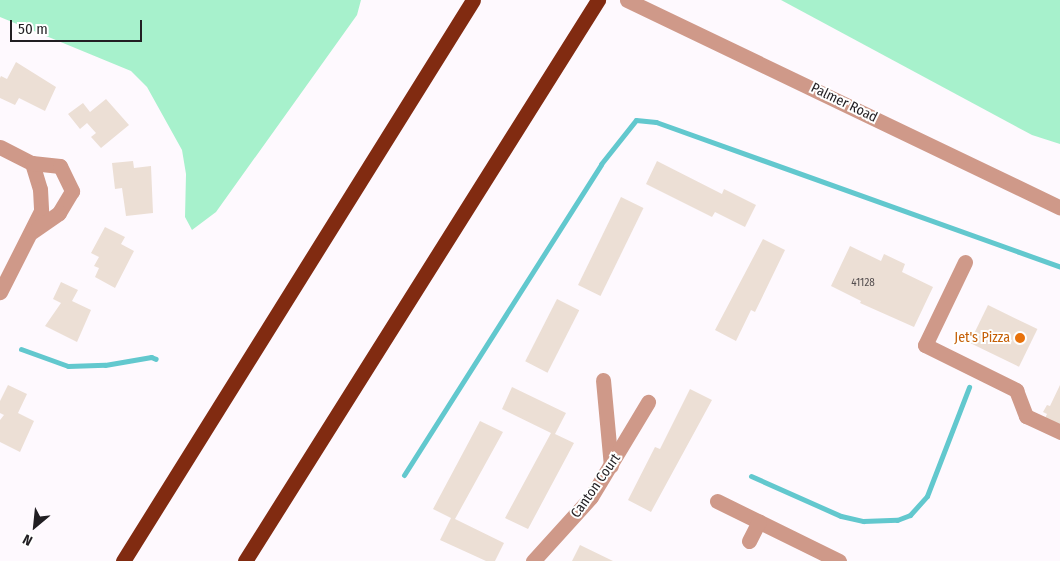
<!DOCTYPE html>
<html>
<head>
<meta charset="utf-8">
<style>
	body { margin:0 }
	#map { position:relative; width:1060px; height:561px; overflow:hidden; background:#fef9fe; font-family:"Fira Sans Condensed",sans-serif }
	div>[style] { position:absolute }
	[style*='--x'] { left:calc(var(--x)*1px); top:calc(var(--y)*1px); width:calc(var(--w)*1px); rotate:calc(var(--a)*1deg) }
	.green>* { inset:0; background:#a7f1cc }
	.stream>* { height:5px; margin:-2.5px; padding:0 2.5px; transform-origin:2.5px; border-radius:2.5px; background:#62c8ce }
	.building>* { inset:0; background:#ecdfd5; transform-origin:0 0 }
	.minor>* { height:15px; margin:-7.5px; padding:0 7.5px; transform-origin:7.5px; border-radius:7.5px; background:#cf9989 }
	.highway>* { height:15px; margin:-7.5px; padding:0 7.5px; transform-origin:7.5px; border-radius:7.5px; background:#812b11 }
	.dots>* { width:14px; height:14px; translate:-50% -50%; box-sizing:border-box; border:2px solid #fff; border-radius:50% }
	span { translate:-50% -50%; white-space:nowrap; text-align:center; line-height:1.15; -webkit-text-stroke:4px #fff; paint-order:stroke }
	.number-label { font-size:11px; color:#544e4f }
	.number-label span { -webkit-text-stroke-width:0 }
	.street-label { font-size:14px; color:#211e22 }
	.food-label { font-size:14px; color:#c56008 }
	.right { translate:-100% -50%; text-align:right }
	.north { position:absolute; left:10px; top:501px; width:50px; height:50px; -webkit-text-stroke:4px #fff; paint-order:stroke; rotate:208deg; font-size:14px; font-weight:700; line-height:20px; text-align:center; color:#211e22 }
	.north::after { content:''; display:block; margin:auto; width:18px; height:22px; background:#211e22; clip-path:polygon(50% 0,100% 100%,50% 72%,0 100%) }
	.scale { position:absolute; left:10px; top:20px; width:132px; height:22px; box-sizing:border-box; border:2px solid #211e22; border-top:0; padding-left:6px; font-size:15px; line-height:18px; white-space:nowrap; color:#211e22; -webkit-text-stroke:4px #fff; paint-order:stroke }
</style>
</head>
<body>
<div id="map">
	<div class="green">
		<div style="clip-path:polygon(0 0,361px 0,357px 15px,216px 212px,192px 230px,185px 217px,186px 174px,182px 150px,147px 87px,131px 71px,0 17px)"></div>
		<div style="clip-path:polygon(781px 0,1060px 0,1060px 144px,1032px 135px)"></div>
	</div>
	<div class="stream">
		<div style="--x:21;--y:349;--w:50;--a:19.9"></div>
		<div style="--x:68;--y:366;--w:37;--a:-2"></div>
		<div style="--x:105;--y:365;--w:47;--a:-9.9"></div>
		<div style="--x:151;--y:357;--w:5;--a:22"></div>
		<div style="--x:404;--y:475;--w:368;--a:-57.6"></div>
		<div style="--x:601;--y:164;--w:56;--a:-51.5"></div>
		<div style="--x:636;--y:120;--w:20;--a:6"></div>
		<div style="--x:656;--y:122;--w:429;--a:19.7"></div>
		<div style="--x:751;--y:476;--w:98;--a:24"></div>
		<div style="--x:841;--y:516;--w:23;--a:13"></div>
		<div style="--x:863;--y:521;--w:34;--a:-2"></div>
		<div style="--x:897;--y:520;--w:14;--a:-21"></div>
		<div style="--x:910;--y:515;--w:25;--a:-48"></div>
		<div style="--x:927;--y:496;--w:117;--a:-68.9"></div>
	</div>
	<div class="building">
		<div style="clip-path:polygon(16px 62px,56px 87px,45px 111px,19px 98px,15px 105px,0 98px,0 78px,1px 76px,7px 79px)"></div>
		<div style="clip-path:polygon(106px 99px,129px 125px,101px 148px,91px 137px,96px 133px,87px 123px,80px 129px,68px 114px,83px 103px,90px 112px)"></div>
		<div style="clip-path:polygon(133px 161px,134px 168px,151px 166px,153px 213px,126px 216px,122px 188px,115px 189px,112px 163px)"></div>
		<div style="clip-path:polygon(657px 161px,722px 194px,724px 189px,756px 205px,745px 227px,715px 212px,712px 217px,646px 184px)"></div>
		<div style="left:621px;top:197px;width:25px;height:98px;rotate:26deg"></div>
		<div style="clip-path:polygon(105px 227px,125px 237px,121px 244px,134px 251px,115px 288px,95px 277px,99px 268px,94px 266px,99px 257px,91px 253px)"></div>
		<div style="clip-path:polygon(763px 239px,785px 250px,755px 312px,751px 310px,736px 341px,715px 330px)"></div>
		<div style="clip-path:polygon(850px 246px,881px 261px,884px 254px,905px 264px,902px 272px,933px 287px,914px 327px,860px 303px,861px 301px,831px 286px)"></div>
		<div style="clip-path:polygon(61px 282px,78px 290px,72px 301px,91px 310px,77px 342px,45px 326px,61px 303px,53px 299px)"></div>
		<div style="left:557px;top:299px;width:25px;height:70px;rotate:27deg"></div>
		<div style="left:988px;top:305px;width:55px;height:42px;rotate:26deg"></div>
		<div style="clip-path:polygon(8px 385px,27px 394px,18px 413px,34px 421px,20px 452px,0 442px,0 420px,4px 415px,0 413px,0 401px)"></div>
		<div style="clip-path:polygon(1060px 385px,1060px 425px,1045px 418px,1047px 414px,1043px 412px,1047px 405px,1050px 406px)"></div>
		<div style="clip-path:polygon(512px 387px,566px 413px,555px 434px,574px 443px,528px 529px,505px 518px,551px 433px,502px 409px)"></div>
		<div style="clip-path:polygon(690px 389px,712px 400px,651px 512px,628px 500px,655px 447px,660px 449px)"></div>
		<div style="clip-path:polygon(480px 421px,503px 432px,455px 519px,504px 543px,495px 561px,486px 561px,440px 540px,451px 518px,433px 509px)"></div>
		<div style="clip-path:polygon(580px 545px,613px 561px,572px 561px)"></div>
	</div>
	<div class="minor">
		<div style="--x:627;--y:0;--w:480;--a:25.6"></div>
		<div style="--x:0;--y:147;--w:36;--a:27"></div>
		<div style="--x:32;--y:163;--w:27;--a:73"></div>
		<div style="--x:40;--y:189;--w:22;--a:87"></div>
		<div style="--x:41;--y:211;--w:91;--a:116.8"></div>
		<div style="--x:32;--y:163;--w:28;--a:6"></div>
		<div style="--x:60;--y:166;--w:28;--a:64"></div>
		<div style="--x:72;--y:191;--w:26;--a:121"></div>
		<div style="--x:59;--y:213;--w:33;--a:145"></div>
		<div style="--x:965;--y:262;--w:92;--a:115.7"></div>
		<div style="--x:925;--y:345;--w:102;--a:26.3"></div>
		<div style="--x:1016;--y:390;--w:28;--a:69"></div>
		<div style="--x:1026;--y:416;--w:38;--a:25"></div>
		<div style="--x:603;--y:380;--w:86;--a:84.7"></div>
		<div style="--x:717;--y:501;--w:136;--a:26.2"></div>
		<div style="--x:749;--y:541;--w:22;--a:-63"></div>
		<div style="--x:533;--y:561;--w:86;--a:-47.8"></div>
		<div style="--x:591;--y:497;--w:111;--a:-59"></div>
	</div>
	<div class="highway">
		<div style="--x:123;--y:561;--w:661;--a:-58.04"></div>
		<div style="--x:245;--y:561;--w:663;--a:-57.82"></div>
	</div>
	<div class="dots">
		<div style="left:1020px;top:338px;background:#e8710a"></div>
	</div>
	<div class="number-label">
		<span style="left:863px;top:283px">41128</span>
	</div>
	<div class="street-label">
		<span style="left:844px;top:103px;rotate:26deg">Palmer Road</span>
		<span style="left:596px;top:486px;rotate:-55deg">Canton Court</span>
	</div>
	<div class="food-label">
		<span class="right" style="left:1010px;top:338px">Jet's Pizza</span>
	</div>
	<div class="north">N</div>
	<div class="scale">50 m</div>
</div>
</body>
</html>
